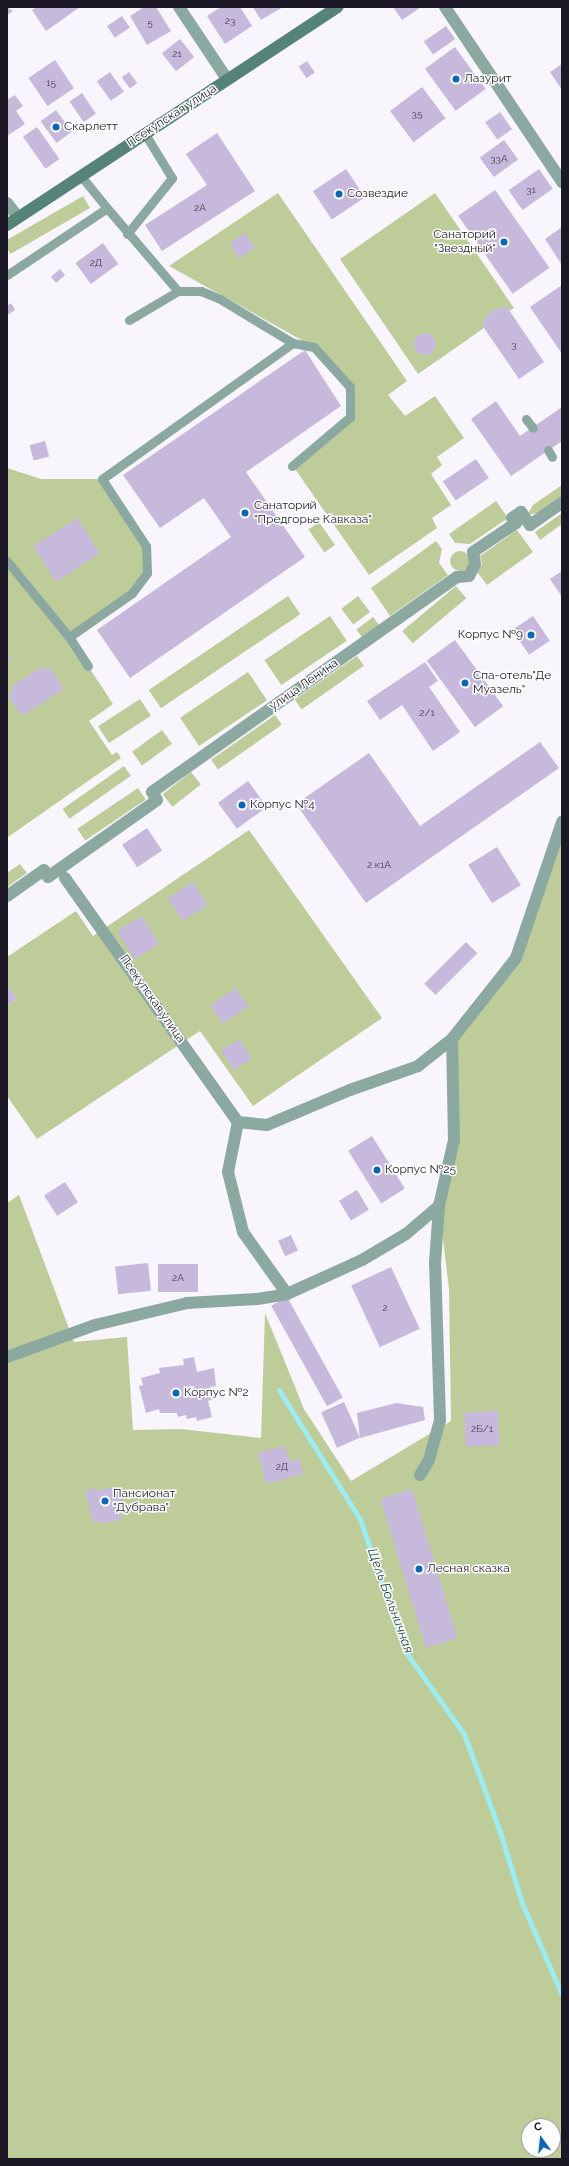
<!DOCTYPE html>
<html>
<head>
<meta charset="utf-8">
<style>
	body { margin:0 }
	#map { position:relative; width:569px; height:2166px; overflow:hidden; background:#f8f5fc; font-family:Raleway,sans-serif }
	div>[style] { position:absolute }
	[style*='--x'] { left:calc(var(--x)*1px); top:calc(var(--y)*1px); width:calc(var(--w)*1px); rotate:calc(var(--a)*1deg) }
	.green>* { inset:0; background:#becc9a; transform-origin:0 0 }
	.round { border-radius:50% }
	.stream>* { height:5px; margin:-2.5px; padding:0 2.5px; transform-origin:2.5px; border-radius:2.5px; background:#9decf1 }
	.building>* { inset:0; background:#c6b9db; transform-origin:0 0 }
	.lane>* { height:9px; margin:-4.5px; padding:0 4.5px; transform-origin:4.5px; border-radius:4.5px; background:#8ba9a1 }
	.street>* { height:12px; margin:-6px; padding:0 6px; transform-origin:6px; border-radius:6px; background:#8ba9a1 }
	.secondary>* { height:12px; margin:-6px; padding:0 6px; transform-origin:6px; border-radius:6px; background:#568378 }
	.dots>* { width:11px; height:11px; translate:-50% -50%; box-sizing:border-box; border:2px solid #fff; border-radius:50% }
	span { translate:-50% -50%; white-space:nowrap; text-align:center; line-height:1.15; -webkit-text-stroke:3px #fff; paint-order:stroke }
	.number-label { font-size:10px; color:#464052 }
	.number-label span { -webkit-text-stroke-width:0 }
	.poi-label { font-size:12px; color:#1c1724 }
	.left { translate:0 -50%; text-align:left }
	.right { translate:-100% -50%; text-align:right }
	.street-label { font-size:12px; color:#1c1724 }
	.water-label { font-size:13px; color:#163c3e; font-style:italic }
	.frame { position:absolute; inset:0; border:8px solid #1c1724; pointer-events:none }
	.north { position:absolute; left:521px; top:2118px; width:40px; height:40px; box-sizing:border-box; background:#fff; border:1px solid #a4a2a7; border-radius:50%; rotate:345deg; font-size:11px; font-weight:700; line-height:16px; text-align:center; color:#1c1724 }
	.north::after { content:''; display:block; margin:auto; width:14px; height:18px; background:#0a67b4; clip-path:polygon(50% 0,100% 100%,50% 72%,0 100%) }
</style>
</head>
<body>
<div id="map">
	<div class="green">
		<div style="clip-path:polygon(278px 193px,407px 381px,388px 395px,405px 416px,435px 396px,464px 438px,437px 457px,442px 465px,431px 474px,451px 505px,432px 518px,437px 528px,369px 575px,293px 466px,350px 417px,350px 387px,314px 347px,169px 266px)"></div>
		<div style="clip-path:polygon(435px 193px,514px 308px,509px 311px,507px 308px,496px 309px,488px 314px,482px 325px,484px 328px,418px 374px,340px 259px)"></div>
		<div style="left:83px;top:196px;width:14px;height:92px;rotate:60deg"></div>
		<div style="clip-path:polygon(7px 468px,41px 479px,102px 479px,147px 547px,147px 573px,132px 592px,69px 637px,113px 704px,89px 721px,112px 755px,117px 752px,121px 758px,8px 837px)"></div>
		<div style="clip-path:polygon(562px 485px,562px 496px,538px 513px,527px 515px,533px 505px)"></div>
		<div style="clip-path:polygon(496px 501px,508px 518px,470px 544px,455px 543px,449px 534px)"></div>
		<div style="clip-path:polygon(562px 513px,562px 524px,540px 540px,535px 532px)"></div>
		<div style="left:319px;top:522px;width:28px;height:13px;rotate:55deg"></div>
		<div style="clip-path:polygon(517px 530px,533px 552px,487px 585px,477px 572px,482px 564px,480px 556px)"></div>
		<div style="clip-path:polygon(436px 541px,442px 549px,439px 563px,448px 575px,390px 616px,371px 588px)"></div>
		<div class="round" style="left:450px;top:551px;width:20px;height:20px"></div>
		<div style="left:456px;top:586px;width:16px;height:70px;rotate:50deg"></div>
		<div style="left:288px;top:596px;width:22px;height:168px;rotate:56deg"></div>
		<div style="left:358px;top:596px;width:20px;height:21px;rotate:53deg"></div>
		<div style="left:330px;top:616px;width:30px;height:79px;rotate:56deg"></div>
		<div style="left:373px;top:617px;width:10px;height:21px;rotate:53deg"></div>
		<div style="left:357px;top:656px;width:12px;height:76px;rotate:55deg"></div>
		<div style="left:248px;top:672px;width:34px;height:82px;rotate:56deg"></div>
		<div style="left:140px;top:699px;width:20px;height:50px;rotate:57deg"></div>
		<div style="left:275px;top:715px;width:12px;height:78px;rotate:55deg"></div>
		<div style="left:162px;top:730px;width:17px;height:37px;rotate:54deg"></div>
		<div style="left:124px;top:766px;width:12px;height:75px;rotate:55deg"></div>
		<div style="left:191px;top:772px;width:16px;height:36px;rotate:52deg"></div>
		<div style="left:138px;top:788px;width:14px;height:73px;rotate:56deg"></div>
		<div style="clip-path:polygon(evenodd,562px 822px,562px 2159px,7px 2159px,7px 1203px,19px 1195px,74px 1342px,127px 1337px,133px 1430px,181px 1429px,261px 1438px,265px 1313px,304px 1409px,351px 1481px,451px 1421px,449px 1289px,439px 1206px,454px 1140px,452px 1039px,516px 958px,562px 822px,529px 2126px,553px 2126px,553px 2150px,529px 2150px,529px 2126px)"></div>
		<div style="clip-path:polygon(249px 830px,382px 1018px,253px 1106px,200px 1031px,37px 1139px,7px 1096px,7px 1006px,17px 999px,7px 985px,7px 957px,76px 911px,93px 936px)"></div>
		<div style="clip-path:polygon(20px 864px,27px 873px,7px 887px,7px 873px)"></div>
	</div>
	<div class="stream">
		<div style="--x:279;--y:1390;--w:152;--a:57.9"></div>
		<div style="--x:360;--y:1519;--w:139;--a:71.2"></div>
		<div style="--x:405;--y:1651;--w:102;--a:54.6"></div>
		<div style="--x:464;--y:1734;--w:104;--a:69.8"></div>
		<div style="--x:500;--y:1832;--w:74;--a:72.8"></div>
		<div style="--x:522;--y:1903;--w:100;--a:66.5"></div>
	</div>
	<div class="building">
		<div style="clip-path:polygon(7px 7px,13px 11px,7px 15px)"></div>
		<div style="clip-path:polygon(36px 7px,80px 7px,46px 31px,32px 10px)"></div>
		<div style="clip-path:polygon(144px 7px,156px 7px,171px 31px,147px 45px,130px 16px)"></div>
		<div style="clip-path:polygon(221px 7px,240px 7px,252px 26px,225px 44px,207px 16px)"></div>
		<div style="clip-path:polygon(253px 7px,283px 7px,261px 20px)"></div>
		<div style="clip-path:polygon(393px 7px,421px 7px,402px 20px)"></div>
		<div style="left:122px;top:16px;width:14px;height:18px;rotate:56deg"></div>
		<div style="left:446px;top:26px;width:16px;height:27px;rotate:55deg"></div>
		<div style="left:180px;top:39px;width:23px;height:23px;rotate:52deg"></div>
		<div style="left:455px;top:47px;width:52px;height:37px;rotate:54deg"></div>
		<div style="left:55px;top:60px;width:34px;height:32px;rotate:56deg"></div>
		<div style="left:307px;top:61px;width:14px;height:10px;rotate:56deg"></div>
		<div style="clip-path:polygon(562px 64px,562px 90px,550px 72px)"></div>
		<div style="left:110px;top:72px;width:24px;height:16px;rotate:55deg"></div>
		<div style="left:129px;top:72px;width:14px;height:9px;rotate:54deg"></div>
		<div style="left:422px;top:87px;width:39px;height:40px;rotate:53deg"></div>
		<div style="left:82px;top:93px;width:25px;height:15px;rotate:56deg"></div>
		<div style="clip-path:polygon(15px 95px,23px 106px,16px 111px,25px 124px,7px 136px,7px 100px)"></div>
		<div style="left:56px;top:110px;width:27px;height:19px;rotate:54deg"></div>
		<div style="left:500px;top:112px;width:21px;height:18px;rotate:55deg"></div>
		<div style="left:37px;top:127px;width:39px;height:17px;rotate:55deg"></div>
		<div style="clip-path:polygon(217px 133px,255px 191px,162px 251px,145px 225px,207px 185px,186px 154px)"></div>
		<div style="left:504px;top:140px;width:24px;height:30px;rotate:54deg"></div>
		<div style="left:346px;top:169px;width:34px;height:40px;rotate:56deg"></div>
		<div style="left:539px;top:169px;width:24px;height:37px;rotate:55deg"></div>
		<div style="left:495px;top:190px;width:95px;height:45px;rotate:55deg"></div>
		<div style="clip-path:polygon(562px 227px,562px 265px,545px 239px)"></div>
		<div style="left:245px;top:233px;width:18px;height:19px;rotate:56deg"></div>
		<div style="left:103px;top:243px;width:26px;height:34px;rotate:54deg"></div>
		<div style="left:60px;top:269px;width:8px;height:12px;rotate:50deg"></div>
		<div style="clip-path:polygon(562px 285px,562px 354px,530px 307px)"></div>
		<div style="clip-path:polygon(11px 303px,15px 310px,7px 315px,7px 306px)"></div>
		<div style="clip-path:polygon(507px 307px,544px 362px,519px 379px,482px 325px,488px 314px,496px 309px)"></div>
		<div class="round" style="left:414px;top:333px;width:22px;height:22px"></div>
		<div style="clip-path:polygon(305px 350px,341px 406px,246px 472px,305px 557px,130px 678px,97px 630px,231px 537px,204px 498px,160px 528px,123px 475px)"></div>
		<div style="clip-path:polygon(496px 401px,520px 436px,562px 407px,562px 441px,511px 476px,471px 419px)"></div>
		<div style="left:45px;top:441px;width:16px;height:16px;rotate:75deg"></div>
		<div style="left:476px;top:459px;width:23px;height:40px;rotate:56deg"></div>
		<div style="left:77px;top:518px;width:42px;height:52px;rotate:57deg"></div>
		<div style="clip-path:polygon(562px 571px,562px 597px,550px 579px)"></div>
		<div style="left:533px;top:616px;width:30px;height:25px;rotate:56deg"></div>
		<div style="left:455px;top:640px;width:82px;height:35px;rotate:54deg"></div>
		<div style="clip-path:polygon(7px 649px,11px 661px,7px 662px)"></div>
		<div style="clip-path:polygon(425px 662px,438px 681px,429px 687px,460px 732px,433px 751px,402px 705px,380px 720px,367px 701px)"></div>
		<div style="clip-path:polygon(41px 667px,43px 671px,49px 667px,64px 689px,22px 716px,8px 695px,13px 691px,11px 687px)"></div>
		<div style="clip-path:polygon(540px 742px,559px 768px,366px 903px,296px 804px,369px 753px,420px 826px)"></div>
		<div style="left:248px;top:781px;width:32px;height:37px;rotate:54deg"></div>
		<div style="left:147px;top:828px;width:27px;height:30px;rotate:56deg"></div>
		<div style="left:497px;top:847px;width:45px;height:34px;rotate:58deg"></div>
		<div style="left:193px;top:882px;width:27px;height:30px;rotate:57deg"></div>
		<div style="left:142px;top:916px;width:33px;height:29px;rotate:59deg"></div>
		<div style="left:466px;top:942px;width:16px;height:59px;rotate:45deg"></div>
		<div style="clip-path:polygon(7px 985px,17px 999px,7px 1006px)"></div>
		<div style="left:236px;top:988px;width:22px;height:31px;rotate:56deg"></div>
		<div style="left:240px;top:1039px;width:23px;height:22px;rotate:59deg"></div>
		<div style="left:372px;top:1136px;width:62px;height:28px;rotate:58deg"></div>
		<div style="left:65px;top:1182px;width:24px;height:25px;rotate:57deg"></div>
		<div style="left:357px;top:1190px;width:23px;height:21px;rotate:59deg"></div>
		<div style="left:291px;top:1235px;width:17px;height:14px;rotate:66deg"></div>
		<div style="left:148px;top:1263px;width:28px;height:33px;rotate:84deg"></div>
		<div style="left:158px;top:1264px;width:40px;height:28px"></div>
		<div style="left:391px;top:1267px;width:68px;height:44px;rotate:65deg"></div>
		<div style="left:287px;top:1297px;width:115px;height:18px;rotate:61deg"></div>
		<div style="clip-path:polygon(194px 1357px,197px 1372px,214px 1368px,216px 1386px,210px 1387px,213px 1399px,208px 1401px,212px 1417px,197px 1421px,196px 1417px,187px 1419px,186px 1415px,178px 1417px,177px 1413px,160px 1413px,159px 1409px,146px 1413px,139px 1386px,143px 1385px,141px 1378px,160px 1373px,159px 1368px,184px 1365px,183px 1359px)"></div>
		<div style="left:344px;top:1402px;width:39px;height:25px;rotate:66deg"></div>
		<div style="clip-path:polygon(396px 1403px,423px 1407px,425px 1420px,360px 1438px,357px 1413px)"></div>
		<div style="left:498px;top:1411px;width:34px;height:34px;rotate:87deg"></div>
		<div style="clip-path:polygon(285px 1446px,289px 1461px,299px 1458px,303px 1474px,266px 1484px,258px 1453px)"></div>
		<div style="clip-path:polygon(113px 1487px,115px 1494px,121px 1492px,125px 1508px,120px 1509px,122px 1519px,100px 1524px,99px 1521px,93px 1522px,85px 1491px,96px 1488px,97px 1491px)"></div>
		<div style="left:412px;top:1489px;width:156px;height:33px;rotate:73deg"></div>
	</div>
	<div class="lane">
		<div style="--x:107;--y:208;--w:109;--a:49.5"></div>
		<div style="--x:178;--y:291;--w:57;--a:149.4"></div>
		<div style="--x:127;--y:234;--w:72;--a:-51.2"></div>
		<div style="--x:172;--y:178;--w:52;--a:-121.5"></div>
		<div style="--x:7;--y:275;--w:120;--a:-33.8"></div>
		<div style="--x:107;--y:208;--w:41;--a:-129.1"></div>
		<div style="--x:178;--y:291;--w:23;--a:0"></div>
		<div style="--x:201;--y:291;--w:21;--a:23"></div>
		<div style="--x:220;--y:299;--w:85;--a:31.1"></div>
		<div style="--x:293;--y:343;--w:21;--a:11"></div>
		<div style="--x:314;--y:347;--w:54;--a:48"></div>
		<div style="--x:350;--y:387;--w:30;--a:90"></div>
		<div style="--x:350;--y:417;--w:76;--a:139.8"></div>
		<div style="--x:526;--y:419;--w:11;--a:52"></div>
		<div style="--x:548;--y:450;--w:8;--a:60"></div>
		<div style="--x:7;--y:561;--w:98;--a:50.8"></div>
		<div style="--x:88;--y:666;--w:35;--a:-123"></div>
		<div style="--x:69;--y:637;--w:77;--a:-34.9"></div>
		<div style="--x:132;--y:593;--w:25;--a:-53"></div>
		<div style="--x:147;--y:573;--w:27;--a:-92"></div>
		<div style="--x:146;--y:546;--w:80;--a:-123.3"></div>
		<div style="--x:102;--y:479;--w:234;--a:-35.5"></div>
	</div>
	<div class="street">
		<div style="--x:179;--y:7;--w:87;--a:56.3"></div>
		<div style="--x:445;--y:7;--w:211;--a:56.2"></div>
		<div style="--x:7;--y:203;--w:18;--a:52"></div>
		<div style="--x:65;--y:878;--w:299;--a:54.7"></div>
		<div style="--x:7;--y:896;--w:45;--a:-35.1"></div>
		<div style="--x:44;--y:870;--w:8;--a:60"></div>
		<div style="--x:48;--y:877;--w:133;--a:-35.2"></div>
		<div style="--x:157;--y:800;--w:9;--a:-122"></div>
		<div style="--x:152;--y:792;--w:373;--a:-35.2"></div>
		<div style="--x:457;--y:577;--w:12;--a:-5"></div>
		<div style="--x:469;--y:576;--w:13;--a:-63"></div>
		<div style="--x:475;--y:564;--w:12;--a:-99"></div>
		<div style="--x:473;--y:552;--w:52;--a:-34"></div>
		<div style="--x:516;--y:523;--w:6;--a:-129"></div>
		<div style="--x:512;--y:518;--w:11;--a:-34"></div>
		<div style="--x:521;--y:512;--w:16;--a:55"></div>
		<div style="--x:530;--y:525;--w:39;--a:-35"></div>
		<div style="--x:287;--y:1294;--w:82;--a:-24.4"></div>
		<div style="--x:362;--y:1260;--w:51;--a:-30.6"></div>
		<div style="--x:406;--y:1234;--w:43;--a:-40.3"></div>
		<div style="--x:439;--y:1206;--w:68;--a:-77.2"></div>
		<div style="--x:454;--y:1140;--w:101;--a:-91.1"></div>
		<div style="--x:7;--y:1357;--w:94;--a:-20"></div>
		<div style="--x:95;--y:1325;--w:95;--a:-13.4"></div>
		<div style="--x:187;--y:1303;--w:70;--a:-3.3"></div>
		<div style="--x:257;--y:1299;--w:30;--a:-9"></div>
		<div style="--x:287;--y:1294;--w:76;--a:-125.4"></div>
		<div style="--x:243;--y:1232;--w:62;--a:-104"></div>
		<div style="--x:228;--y:1172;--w:51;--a:-78.7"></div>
		<div style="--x:238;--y:1122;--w:29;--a:6"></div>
		<div style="--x:267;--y:1125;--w:90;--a:-22.9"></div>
		<div style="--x:350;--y:1090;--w:72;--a:-19.4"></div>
		<div style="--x:418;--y:1066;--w:43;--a:-38.5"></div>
		<div style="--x:452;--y:1039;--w:103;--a:-51.7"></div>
		<div style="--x:516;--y:958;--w:144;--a:-71.3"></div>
		<div style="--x:420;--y:1475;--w:17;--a:-59"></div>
		<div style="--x:429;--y:1460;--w:41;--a:-74.6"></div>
		<div style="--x:440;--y:1420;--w:157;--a:-91.8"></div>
		<div style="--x:435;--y:1263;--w:57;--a:-86"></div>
	</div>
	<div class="secondary">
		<div style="--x:7;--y:225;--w:396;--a:-33.4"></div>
	</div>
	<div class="dots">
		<div style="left:456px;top:79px;background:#0a67b4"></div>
		<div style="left:56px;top:127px;background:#0a67b4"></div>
		<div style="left:339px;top:194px;background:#0a67b4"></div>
		<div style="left:504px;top:242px;background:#0a67b4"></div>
		<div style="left:245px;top:513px;background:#0a67b4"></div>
		<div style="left:531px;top:635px;background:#0a67b4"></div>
		<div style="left:465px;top:683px;background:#0a67b4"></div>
		<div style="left:242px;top:805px;background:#0a67b4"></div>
		<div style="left:377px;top:1170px;background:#0a67b4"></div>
		<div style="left:176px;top:1393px;background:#0a67b4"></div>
		<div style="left:105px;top:1501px;background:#0a67b4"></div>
		<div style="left:419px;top:1569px;background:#0a67b4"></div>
	</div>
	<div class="number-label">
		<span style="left:230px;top:21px">23</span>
		<span style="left:150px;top:23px">5</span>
		<span style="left:177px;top:54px">21</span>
		<span style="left:51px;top:83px">15</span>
		<span style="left:417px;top:114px">35</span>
		<span style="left:499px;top:159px">33А</span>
		<span style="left:531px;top:190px">31</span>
		<span style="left:200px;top:208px">2А</span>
		<span style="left:96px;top:263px">2Д</span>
		<span style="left:514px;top:345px">3</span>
		<span style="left:427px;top:713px">2/1</span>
		<span style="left:379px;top:865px">2 к1А</span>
		<span style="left:178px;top:1278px">2А</span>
		<span style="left:385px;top:1308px">2</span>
		<span style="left:482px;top:1429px">2Б/1</span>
		<span style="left:282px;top:1467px">2Д</span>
	</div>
	<div class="poi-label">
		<span class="left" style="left:464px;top:79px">Лазурит</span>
		<span class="left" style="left:64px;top:127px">Скарлетт</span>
		<span class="left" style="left:347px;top:194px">Созвездие</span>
		<span class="right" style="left:496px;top:242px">Санаторий<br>"Звездный"</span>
		<span class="left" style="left:254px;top:513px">Санаторий<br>"Предгорье Кавказа"</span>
		<span class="right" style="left:523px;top:635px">Корпус №9</span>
		<span class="left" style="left:473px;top:683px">Спа-отель"Де<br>Муазель"</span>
		<span class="left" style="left:250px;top:805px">Корпус №4</span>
		<span class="left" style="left:385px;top:1170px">Корпус №25</span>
		<span class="left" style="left:184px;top:1393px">Корпус №2</span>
		<span class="left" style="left:113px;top:1501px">Пансионат<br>"Дубрава"</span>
		<span class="left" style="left:427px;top:1569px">Лесная сказка</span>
	</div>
	<div class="street-label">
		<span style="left:172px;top:116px;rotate:-33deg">Псекупская улица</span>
		<span style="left:304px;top:685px;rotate:-35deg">улица Ленина</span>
		<span style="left:152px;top:999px;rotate:55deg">Псекупская улица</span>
	</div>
	<div class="water-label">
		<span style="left:390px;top:1601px;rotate:70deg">Щель Больничная</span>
	</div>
	<div class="frame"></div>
	<div class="north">С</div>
</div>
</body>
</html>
